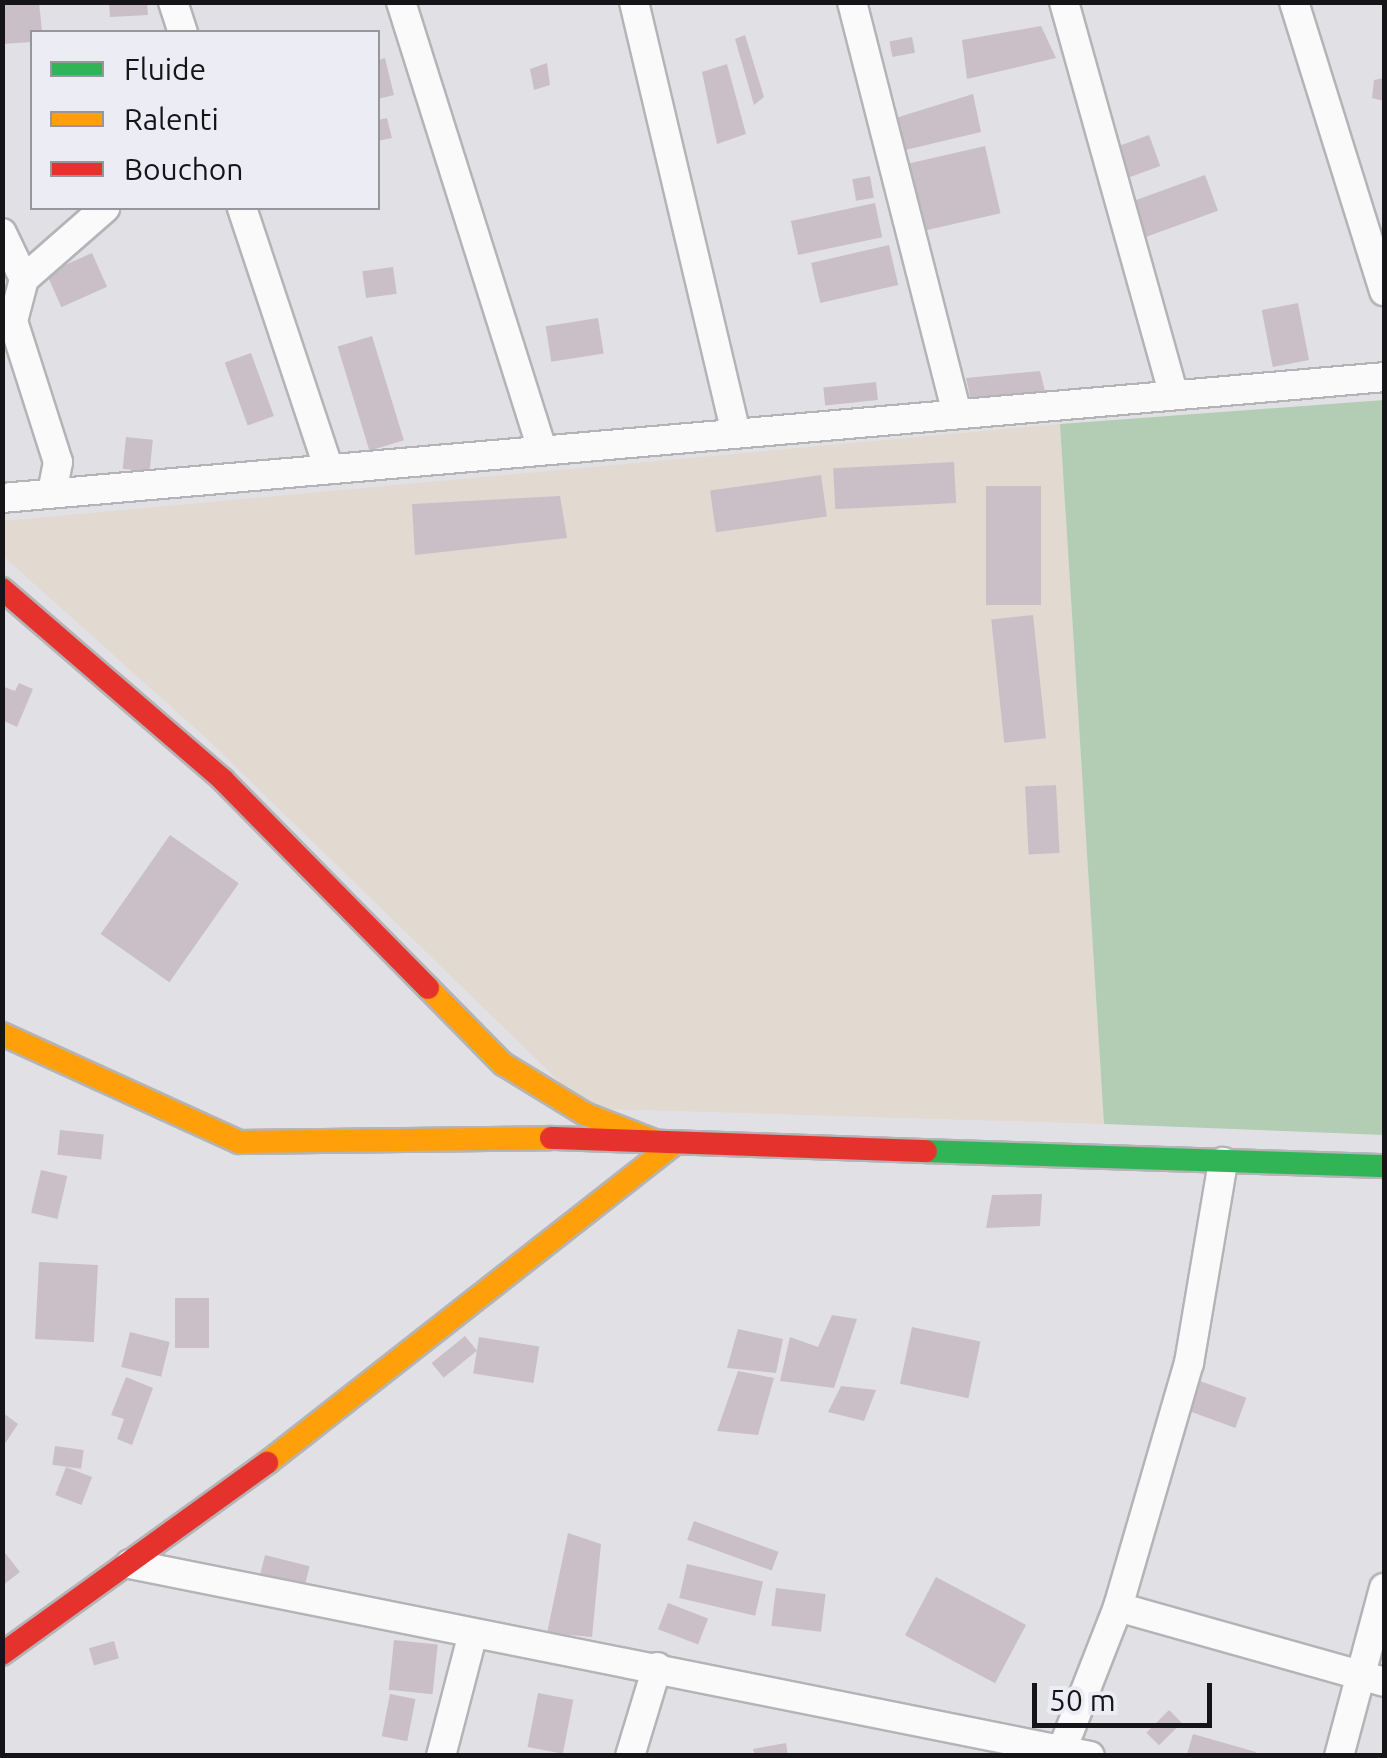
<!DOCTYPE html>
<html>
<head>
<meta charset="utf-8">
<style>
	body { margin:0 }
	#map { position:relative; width:1387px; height:1758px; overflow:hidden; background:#e1e1e5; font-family:Ubuntu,sans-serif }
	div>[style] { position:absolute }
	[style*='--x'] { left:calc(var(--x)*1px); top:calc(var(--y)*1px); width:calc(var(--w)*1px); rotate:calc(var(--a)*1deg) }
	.education>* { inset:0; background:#e2d9d1 }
	.green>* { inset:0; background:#b3cdb5 }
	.building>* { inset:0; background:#cbbfc7; transform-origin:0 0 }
	.roads { filter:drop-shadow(2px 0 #b4b4b7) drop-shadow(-2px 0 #b4b4b7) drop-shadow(0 2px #b4b4b7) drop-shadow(0 -2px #b4b4b7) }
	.street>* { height:28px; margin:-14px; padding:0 14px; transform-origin:14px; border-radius:14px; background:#fafafb }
	.fast>* { height:22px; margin:-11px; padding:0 11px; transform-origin:11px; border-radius:11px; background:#30b455 }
	.slow>* { height:22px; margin:-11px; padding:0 11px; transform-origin:11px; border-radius:11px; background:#ff9f0a }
	.jam>* { height:22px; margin:-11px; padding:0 11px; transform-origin:11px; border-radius:11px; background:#e5322d }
	span { translate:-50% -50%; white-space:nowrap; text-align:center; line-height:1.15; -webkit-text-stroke:8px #ececf4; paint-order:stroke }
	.frame { position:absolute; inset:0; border:5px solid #151518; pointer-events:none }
	.legend { position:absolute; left:30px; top:30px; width:350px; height:180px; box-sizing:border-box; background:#ececf4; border:2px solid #96969c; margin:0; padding:12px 18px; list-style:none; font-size:30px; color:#151518 }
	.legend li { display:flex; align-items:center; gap:20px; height:50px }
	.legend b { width:50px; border:2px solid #96969c }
	.scale { position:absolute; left:1032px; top:1683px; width:180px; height:45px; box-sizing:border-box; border:5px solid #151518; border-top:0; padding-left:12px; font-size:30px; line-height:35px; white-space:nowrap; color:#151518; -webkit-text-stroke:8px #ececf4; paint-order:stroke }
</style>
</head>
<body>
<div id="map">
	<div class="education">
		<div style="clip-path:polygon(1060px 424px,1104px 1124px,606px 1109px,569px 1091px,206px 738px,3px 556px,3px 521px)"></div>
	</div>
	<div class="green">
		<div style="clip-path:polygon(1384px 400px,1384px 1135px,1104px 1124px,1060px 424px)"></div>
	</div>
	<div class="building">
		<div style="clip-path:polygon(2px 2px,39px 2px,42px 32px,32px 42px,2px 44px)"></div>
		<div style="clip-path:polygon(109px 2px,147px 2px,148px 15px,110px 17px)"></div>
		<div style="clip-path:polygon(1041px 26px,1056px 58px,967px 79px,962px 40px)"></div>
		<div style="clip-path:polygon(745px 35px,764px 97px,754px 105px,735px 39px)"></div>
		<div style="left:912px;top:37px;width:16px;height:23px;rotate:79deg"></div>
		<div style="clip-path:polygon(385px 58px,394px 95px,378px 99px,378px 60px)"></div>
		<div style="clip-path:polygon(547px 63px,550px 85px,534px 90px,530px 69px)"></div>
		<div style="clip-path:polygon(727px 64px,746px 134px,717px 144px,702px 72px)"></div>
		<div style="clip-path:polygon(1384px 78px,1384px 101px,1372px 98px,1374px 80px)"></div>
		<div style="clip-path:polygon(973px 94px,981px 132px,897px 152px,889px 120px)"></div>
		<div style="clip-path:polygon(387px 118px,392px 138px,378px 141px,378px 120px)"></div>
		<div style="left:1149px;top:135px;width:33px;height:35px;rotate:70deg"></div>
		<div style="left:985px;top:146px;width:69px;height:85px;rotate:77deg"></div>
		<div style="left:1205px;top:175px;width:38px;height:85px;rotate:70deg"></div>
		<div style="left:870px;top:176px;width:22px;height:18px;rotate:80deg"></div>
		<div style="left:875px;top:203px;width:35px;height:86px;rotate:78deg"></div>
		<div style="left:889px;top:245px;width:41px;height:80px;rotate:77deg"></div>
		<div style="left:92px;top:253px;width:37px;height:50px;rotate:66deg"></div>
		<div style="left:393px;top:267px;width:27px;height:31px;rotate:82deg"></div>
		<div style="left:1298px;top:303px;width:58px;height:37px;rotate:79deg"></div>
		<div style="left:598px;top:318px;width:36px;height:53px;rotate:81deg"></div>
		<div style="left:372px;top:336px;width:109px;height:36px;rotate:73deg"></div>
		<div style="left:251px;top:353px;width:67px;height:28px;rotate:70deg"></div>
		<div style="clip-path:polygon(1040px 371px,1045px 391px,971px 401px,966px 378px)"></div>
		<div style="left:876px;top:382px;width:18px;height:53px;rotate:84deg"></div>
		<div style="left:126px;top:437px;width:27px;height:32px;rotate:6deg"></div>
		<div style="left:954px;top:462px;width:41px;height:121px;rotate:87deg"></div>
		<div style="left:821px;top:475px;width:42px;height:112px;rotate:82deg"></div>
		<div style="left:1041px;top:486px;width:119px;height:55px;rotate:90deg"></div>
		<div style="clip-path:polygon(560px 496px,567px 538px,415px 555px,412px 504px)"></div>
		<div style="left:1033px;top:615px;width:124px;height:42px;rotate:84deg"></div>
		<div style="clip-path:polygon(19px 683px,33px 689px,17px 727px,2px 720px,2px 686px,15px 691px)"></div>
		<div style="left:1056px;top:785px;width:68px;height:31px;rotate:87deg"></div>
		<div style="left:170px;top:835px;width:84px;height:121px;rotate:35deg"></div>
		<div style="left:60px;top:1130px;width:44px;height:25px;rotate:6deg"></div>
		<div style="left:41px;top:1170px;width:27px;height:44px;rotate:13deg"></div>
		<div style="clip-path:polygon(1042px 1194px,1040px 1226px,986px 1228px,992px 1195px)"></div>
		<div style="left:39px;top:1262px;width:59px;height:77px;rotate:3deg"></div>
		<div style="left:175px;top:1298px;width:34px;height:50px"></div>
		<div style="clip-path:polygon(832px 1315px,857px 1319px,834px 1388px,780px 1381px,790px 1337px,818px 1347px)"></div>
		<div style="left:912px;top:1327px;width:70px;height:58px;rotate:12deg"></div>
		<div style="clip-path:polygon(738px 1329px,783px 1339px,776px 1373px,727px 1368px)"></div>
		<div style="left:130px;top:1332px;width:41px;height:36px;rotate:14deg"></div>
		<div style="left:465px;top:1336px;width:19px;height:43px;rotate:51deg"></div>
		<div style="left:479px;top:1337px;width:61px;height:37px;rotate:9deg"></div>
		<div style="clip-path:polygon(738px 1371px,774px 1378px,758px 1435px,717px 1431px)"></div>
		<div style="clip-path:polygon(126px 1377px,153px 1388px,132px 1445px,117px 1439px,124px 1419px,111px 1415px)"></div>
		<div style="left:1189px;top:1377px;width:61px;height:32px;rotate:20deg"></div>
		<div style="clip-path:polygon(841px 1386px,876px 1390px,864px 1421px,828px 1412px)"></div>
		<div style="clip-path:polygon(2px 1412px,18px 1424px,2px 1448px)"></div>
		<div style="left:55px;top:1446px;width:29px;height:19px;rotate:8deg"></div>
		<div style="left:66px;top:1467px;width:28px;height:30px;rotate:21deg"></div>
		<div style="left:694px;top:1521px;width:90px;height:20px;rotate:20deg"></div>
		<div style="clip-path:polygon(568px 1533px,601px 1544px,592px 1637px,547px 1633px)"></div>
		<div style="clip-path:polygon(2px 1549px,20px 1572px,2px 1586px)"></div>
		<div style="left:265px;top:1555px;width:46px;height:25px;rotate:14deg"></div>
		<div style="left:687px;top:1564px;width:78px;height:35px;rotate:13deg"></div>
		<div style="left:936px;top:1577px;width:102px;height:66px;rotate:28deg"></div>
		<div style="left:776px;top:1588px;width:50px;height:38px;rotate:7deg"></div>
		<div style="left:668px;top:1603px;width:43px;height:28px;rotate:21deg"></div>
		<div style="left:394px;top:1640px;width:44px;height:50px;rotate:6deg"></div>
		<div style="left:114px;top:1641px;width:18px;height:26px;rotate:74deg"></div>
		<div style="left:538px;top:1693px;width:36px;height:55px;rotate:11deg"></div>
		<div style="left:390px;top:1694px;width:26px;height:43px;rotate:11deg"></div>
		<div style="left:1169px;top:1710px;width:18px;height:32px;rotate:45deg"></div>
		<div style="clip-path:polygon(1193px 1734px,1256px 1752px,1255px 1756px,1187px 1754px)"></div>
		<div style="clip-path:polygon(786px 1743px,788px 1756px,755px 1756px,753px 1749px)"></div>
	</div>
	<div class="roads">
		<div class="street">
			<div style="--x:173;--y:2;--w:32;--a:72"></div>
			<div style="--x:401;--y:2;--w:470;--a:72.5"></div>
			<div style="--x:634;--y:2;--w:443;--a:76.7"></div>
			<div style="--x:852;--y:2;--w:425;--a:75.7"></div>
			<div style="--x:1064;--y:2;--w:408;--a:74.4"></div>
			<div style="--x:1294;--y:2;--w:303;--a:72.7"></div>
			<div style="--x:242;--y:208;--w:275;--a:71.6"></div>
			<div style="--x:2;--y:233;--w:51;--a:64.4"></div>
			<div style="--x:24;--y:279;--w:43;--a:104.7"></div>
			<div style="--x:13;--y:321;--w:148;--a:72.3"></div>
			<div style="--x:58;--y:462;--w:32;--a:101"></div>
			<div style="--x:24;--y:279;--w:108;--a:-41.2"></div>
			<div style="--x:2;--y:498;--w:1387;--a:-5"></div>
			<div style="--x:130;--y:1564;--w:979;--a:11.31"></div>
			<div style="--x:1118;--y:1607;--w:276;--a:15.7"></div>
			<div style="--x:1062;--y:1750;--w:154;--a:-68.6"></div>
			<div style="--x:1118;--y:1607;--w:254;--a:-73.8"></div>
			<div style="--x:1189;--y:1363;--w:204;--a:-80.4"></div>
			<div style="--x:441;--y:1756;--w:127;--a:-75.4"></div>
			<div style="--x:630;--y:1756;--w:93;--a:-73.1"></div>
			<div style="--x:1339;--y:1756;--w:174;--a:-75"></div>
		</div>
		<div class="fast">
			<div style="--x:926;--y:1151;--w:458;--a:1.9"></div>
		</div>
		<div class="slow">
			<div style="--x:2;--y:1034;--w:260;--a:24.5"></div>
			<div style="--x:239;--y:1142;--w:312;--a:-0.7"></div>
			<div style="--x:267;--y:1463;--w:512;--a:-38.1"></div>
			<div style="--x:670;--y:1147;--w:91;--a:-158.8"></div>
			<div style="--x:585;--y:1114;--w:96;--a:-148.6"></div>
			<div style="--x:503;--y:1064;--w:107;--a:-134.6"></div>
		</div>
		<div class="jam">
			<div style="--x:2;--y:589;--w:292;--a:40.8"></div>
			<div style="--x:223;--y:780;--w:292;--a:45.4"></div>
			<div style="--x:551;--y:1138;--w:375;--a:2"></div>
			<div style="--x:2;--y:1654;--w:327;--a:-35.8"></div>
		</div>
	</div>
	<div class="frame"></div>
	<ul class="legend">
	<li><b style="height:12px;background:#30b455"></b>Fluide</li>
	<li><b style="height:12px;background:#ff9f0a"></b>Ralenti</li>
	<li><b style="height:12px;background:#e5322d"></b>Bouchon</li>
	</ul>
	<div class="scale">50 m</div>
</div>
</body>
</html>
